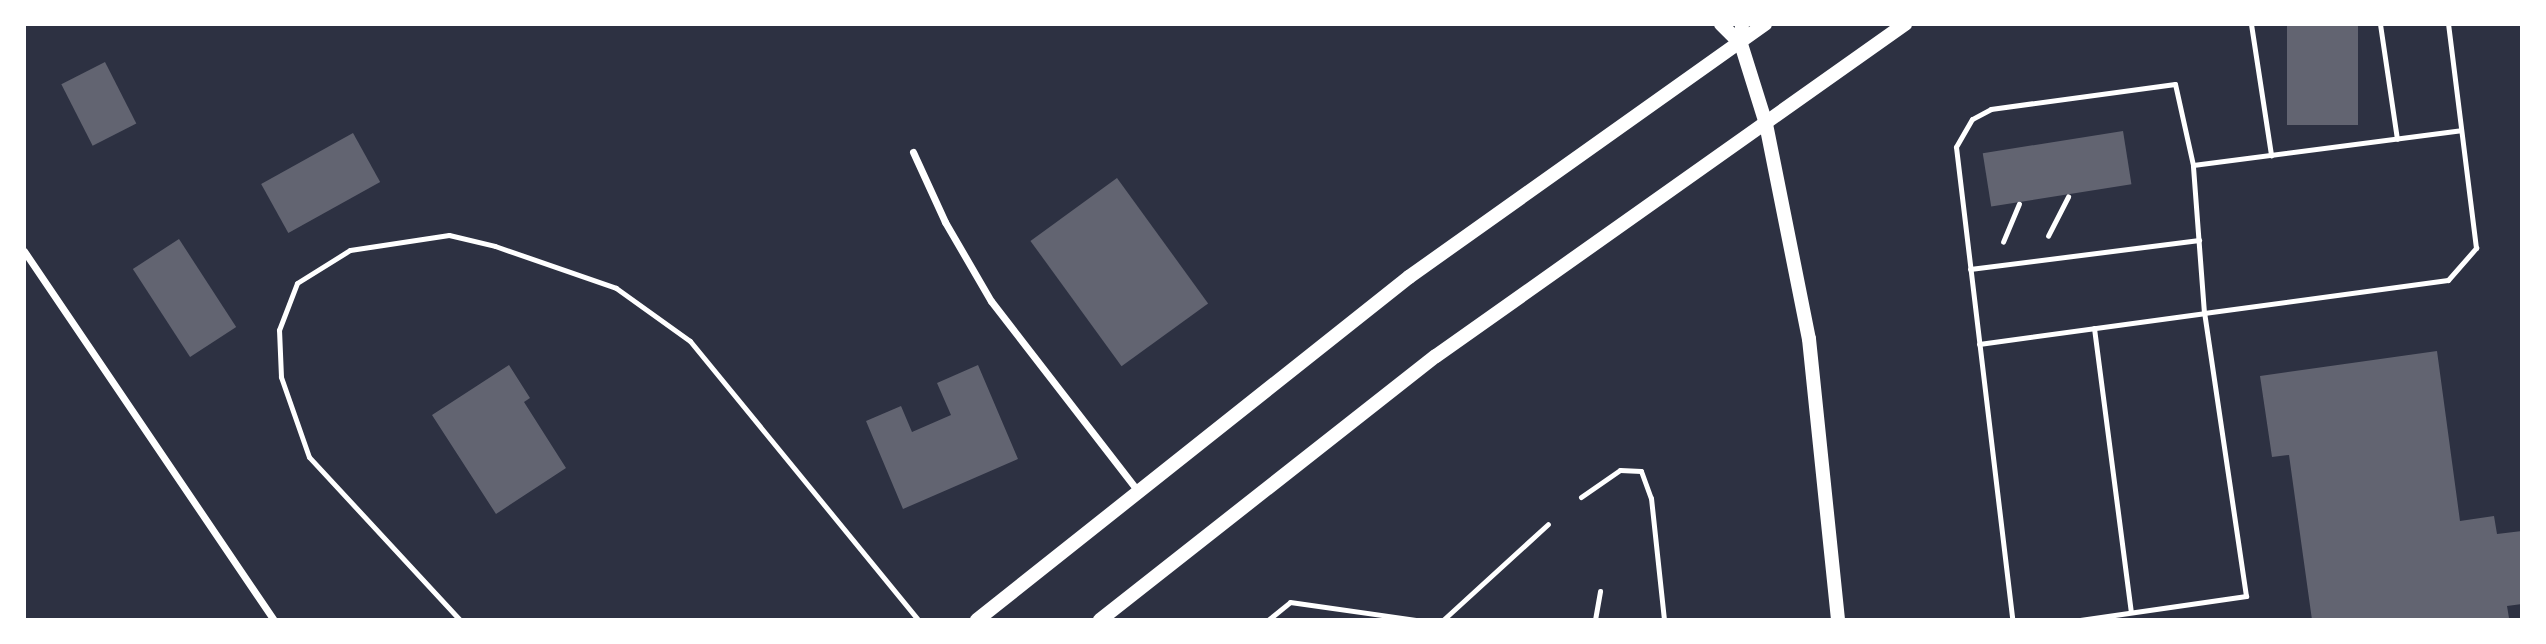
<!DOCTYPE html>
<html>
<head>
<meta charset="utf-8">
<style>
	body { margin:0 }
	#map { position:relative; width:2546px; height:644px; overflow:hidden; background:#2d3142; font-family:"PT Serif",serif }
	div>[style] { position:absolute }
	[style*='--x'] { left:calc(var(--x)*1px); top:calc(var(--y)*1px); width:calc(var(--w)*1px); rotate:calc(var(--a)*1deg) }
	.building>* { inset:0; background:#626471; transform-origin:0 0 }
	.path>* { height:4.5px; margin:-2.25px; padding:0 2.25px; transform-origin:2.25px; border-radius:2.25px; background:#fff }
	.service>* { height:5px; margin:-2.5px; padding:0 2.5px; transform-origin:2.5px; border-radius:2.5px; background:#fff }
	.minor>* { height:7px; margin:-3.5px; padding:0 3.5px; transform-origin:3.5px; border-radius:3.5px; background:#fff }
	.secondary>* { height:14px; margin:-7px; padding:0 7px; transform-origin:7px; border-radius:7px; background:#fff }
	span { translate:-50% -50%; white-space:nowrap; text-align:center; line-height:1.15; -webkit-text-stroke:5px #fff; paint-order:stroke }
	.frame { position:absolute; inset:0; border:26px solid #fff; pointer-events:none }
</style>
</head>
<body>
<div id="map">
	<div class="building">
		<div style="left:2287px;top:24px;width:71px;height:101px"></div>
		<div style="left:105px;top:62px;width:69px;height:49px;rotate:63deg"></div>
		<div style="left:2123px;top:131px;width:54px;height:142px;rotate:81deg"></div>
		<div style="left:353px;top:133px;width:56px;height:105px;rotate:61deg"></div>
		<div style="left:1117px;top:178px;width:155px;height:107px;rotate:54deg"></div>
		<div style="left:179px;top:239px;width:105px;height:55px;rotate:57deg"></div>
		<div style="clip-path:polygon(2437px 351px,2460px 521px,2494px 516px,2497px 534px,2522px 531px,2522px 604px,2507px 606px,2509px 618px,2501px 620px,2312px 620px,2289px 455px,2272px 457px,2260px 376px)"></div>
		<div style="clip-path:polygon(509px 365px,530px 398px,524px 402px,566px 468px,496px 514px,432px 415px)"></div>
		<div style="clip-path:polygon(978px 365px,1018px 459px,903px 509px,866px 421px,901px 406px,912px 432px,951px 415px,937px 383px)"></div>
	</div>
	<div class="path">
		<div style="--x:2048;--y:236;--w:44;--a:-62.9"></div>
		<div style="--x:2003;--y:242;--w:41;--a:-67.2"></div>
		<div style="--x:1595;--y:620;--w:29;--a:-80"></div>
	</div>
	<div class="service">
		<div style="--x:2251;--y:24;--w:133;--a:81.3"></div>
		<div style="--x:2380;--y:24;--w:116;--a:81.6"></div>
		<div style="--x:2193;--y:165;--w:270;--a:-7.4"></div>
		<div style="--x:1970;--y:269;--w:231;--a:-7.2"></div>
		<div style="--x:2094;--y:328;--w:286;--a:82.6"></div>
		<div style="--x:1979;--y:344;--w:227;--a:-7.8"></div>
		<div style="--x:2204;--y:313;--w:148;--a:-94.3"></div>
		<div style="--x:2193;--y:165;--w:83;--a:-102.5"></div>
		<div style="--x:2175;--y:84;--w:186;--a:172.3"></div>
		<div style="--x:1991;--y:109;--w:21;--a:152"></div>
		<div style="--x:1972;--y:119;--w:32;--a:120"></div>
		<div style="--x:1956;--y:147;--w:476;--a:83.2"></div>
		<div style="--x:1581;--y:497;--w:47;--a:-34.7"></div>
		<div style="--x:1620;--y:470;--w:21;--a:3"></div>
		<div style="--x:1641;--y:471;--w:29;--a:70"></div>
		<div style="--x:1651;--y:498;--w:123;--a:83.9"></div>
		<div style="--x:460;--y:620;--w:222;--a:-132.8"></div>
		<div style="--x:309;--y:457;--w:85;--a:-109.3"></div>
		<div style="--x:281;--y:377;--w:47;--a:-92.4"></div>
		<div style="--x:279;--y:330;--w:50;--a:-69"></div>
		<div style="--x:297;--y:283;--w:62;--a:-31.9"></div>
		<div style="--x:350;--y:250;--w:100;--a:-8.6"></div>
		<div style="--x:449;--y:235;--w:47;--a:13.4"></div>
		<div style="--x:495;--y:246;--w:128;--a:19.1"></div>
		<div style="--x:616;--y:288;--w:91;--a:35.6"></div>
		<div style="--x:690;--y:341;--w:360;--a:50.7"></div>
		<div style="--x:1268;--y:620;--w:28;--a:-39"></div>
		<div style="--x:1290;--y:602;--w:127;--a:8.1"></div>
		<div style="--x:1443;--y:620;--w:142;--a:-42.4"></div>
		<div style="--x:2080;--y:620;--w:168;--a:-8.2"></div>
		<div style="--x:2246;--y:596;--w:286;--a:-98.4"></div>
		<div style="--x:2204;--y:313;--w:246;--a:-7.7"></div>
		<div style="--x:2448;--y:280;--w:43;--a:-48.8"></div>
		<div style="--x:2476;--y:248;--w:226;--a:-97.1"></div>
	</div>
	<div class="minor">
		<div style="--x:913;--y:152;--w:77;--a:65.4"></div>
		<div style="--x:945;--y:222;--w:91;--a:59.8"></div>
		<div style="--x:991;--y:301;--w:240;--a:52.3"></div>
		<div style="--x:24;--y:251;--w:446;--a:55.9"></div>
	</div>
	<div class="secondary">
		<div style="--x:1721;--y:24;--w:28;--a:45"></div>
		<div style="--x:1742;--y:24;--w:20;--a:93"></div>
		<div style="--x:1741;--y:44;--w:84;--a:72.6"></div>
		<div style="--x:1766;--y:124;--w:219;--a:78.7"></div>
		<div style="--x:1809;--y:339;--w:282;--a:84.1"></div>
		<div style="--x:977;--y:620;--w:552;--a:-38.45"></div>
		<div style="--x:1409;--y:277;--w:437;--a:-35.4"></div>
		<div style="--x:1100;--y:620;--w:427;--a:-38.2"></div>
		<div style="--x:1436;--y:356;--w:575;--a:-35.29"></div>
	</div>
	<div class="frame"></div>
</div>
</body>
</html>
